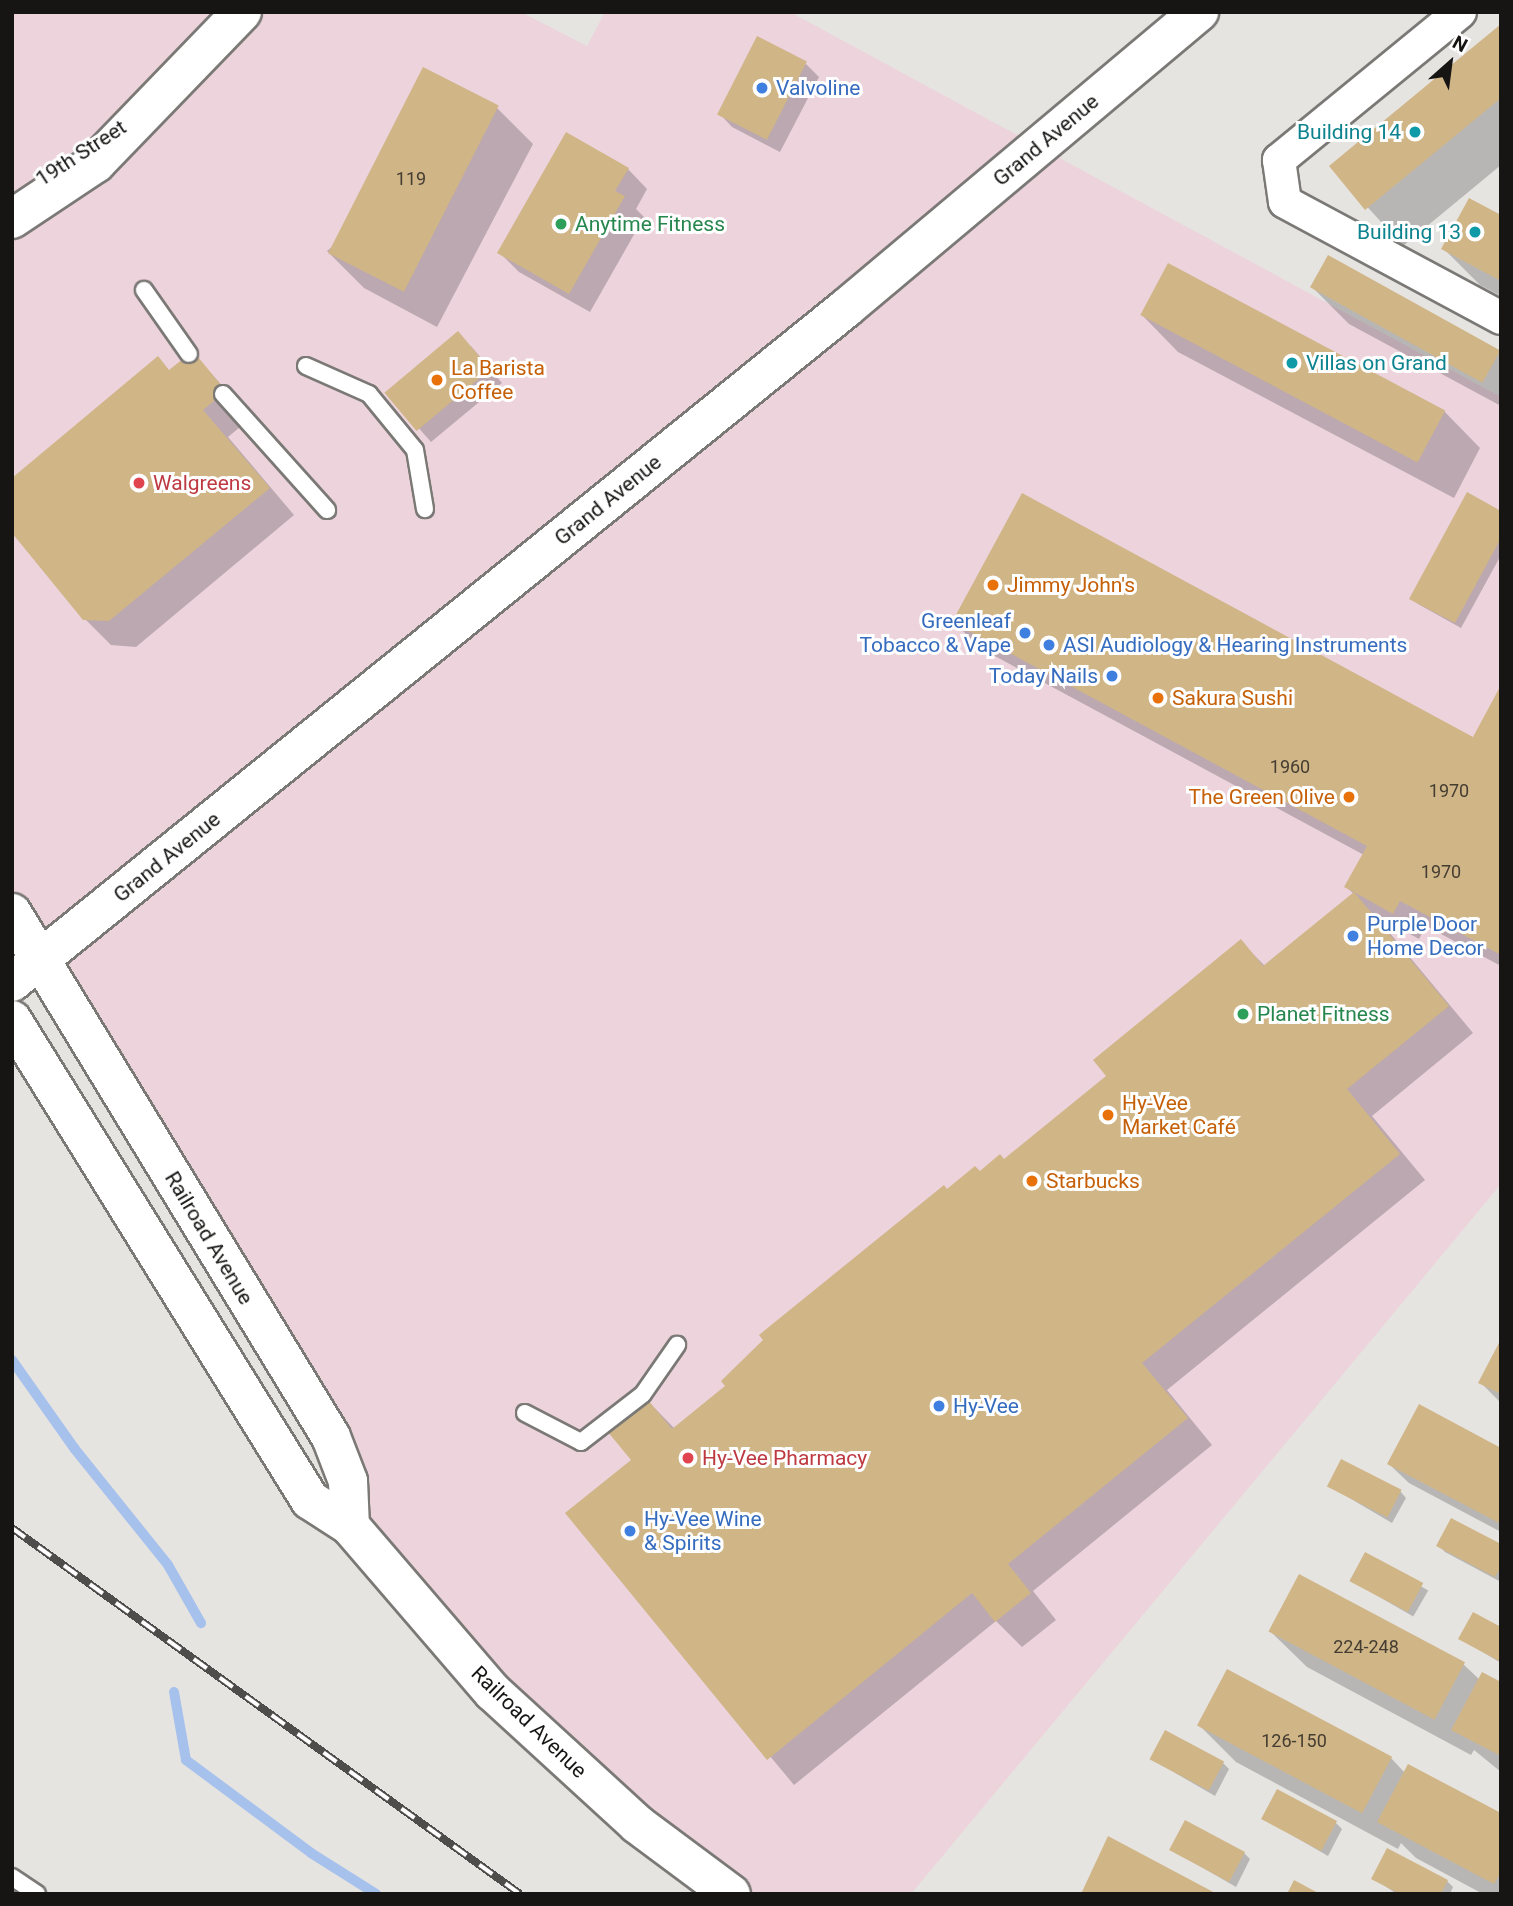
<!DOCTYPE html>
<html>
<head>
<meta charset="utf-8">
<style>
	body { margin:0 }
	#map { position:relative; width:1513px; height:1906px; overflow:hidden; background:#e6e4e1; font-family:Roboto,sans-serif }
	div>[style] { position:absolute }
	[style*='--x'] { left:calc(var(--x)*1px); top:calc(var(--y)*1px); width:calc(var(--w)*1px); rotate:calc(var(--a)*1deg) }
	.commercial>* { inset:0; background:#ecd3dc }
	.shadow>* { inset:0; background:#0003; transform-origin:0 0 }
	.stream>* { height:10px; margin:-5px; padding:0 5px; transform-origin:5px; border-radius:5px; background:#a7c1ed }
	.building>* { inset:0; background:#d0b587; transform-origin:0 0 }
	.roads { filter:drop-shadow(2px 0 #7b7976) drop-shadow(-2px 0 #7b7976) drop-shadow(0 2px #7b7976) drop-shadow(0 -2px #7b7976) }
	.lane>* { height:16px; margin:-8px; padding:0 8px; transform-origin:8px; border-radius:8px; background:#fff }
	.street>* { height:32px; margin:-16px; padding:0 16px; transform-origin:16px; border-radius:16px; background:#fff }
	.secondary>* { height:38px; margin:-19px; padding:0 19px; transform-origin:19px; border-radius:19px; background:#fff }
	.rail>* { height:8px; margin-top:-4px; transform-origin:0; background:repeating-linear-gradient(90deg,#fff 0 16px,#4e4d4b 0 32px); box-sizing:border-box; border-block:2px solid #4e4d4b }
	.dots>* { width:19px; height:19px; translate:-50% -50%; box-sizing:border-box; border:4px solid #fff; border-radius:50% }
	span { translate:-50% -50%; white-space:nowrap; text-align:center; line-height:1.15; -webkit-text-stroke:6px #fff; paint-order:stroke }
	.number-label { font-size:18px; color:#443d31 }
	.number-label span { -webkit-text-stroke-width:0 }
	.shop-label { font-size:21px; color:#366cbe }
	.left { translate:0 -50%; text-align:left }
	.right { translate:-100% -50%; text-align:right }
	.culture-label { font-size:21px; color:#0d838f }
	.street-label { font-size:21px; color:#161514 }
	.leisure-label { font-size:21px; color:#27864d }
	.food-label { font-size:21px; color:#c56008 }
	.health-label { font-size:21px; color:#be3a42 }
	.frame { position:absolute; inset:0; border:14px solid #161514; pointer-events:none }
	.north { position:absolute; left:1415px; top:28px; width:70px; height:70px; -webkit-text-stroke:5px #fff; paint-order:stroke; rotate:28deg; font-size:19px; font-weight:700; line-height:28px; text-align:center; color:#161514 }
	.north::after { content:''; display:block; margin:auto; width:24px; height:32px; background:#161514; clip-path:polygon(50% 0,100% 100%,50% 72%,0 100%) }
</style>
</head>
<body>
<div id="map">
	<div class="commercial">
		<div style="clip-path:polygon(12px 12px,521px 12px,587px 46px,605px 12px,790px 12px,1501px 397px,1501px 1184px,911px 1894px,731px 1894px,637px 1824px,350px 1526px,348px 1480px,12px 913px)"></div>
	</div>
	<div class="shadow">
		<div style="clip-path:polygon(1501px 26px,1501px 165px,1403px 246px,1331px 167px)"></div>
		<div style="clip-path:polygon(806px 64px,819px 77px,780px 152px,732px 127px,719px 113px)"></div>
		<div style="clip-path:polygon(497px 108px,533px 144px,437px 327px,364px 288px,327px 251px)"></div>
		<div style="clip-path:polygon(628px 169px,647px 189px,636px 209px,644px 217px,590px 312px,519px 272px,499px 252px)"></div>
		<div style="clip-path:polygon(1501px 217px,1501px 296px,1480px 285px,1443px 248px)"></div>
		<div style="clip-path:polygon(1312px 287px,1500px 351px,1501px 406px,1349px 324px)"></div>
		<div style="clip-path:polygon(1142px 315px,1444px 411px,1480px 448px,1454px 498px,1178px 352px)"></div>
		<div style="clip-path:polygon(471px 346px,502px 383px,431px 442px,387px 392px)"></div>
		<div style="clip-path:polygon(193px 353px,251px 418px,228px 437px,294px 515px,136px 647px,111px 645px,84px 618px,170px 372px)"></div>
		<div style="clip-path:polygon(1501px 513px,1501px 555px,1461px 628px,1418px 604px,1412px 598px)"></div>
		<div style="clip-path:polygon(954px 622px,1474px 739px,1501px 689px,1501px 966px,1426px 926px,1419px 939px,1374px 914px,1473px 1033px,1372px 1116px,1425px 1180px,1167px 1390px,1212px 1445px,1033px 1591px,1056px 1620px,1022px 1647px,996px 1621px,794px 1785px,568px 1513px,633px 1460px,643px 1396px,675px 1429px,980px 1173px,1004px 1161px,1109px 1077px,1241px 942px,1265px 966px,1354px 894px,1346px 887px,1364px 855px,980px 648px)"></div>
		<div style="clip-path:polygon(1501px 1343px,1501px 1403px,1480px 1382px)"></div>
		<div style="clip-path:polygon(1501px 1450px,1501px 1532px,1409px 1483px,1389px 1464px)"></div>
		<div style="clip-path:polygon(1329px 1486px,1400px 1491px,1406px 1498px,1392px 1523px)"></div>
		<div style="clip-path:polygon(1439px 1546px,1501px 1546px,1501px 1582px,1445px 1552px)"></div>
		<div style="left:1365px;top:1554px;width:73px;height:30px;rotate:30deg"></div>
		<div style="clip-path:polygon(1501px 1628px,1501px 1663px,1461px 1639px)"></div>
		<div style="clip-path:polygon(1270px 1631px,1463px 1664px,1480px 1680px,1501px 1684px,1501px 1772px,1474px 1750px,1471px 1755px,1307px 1667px)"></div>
		<div style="clip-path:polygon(1199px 1725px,1391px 1758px,1405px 1773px,1501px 1815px,1501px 1894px,1483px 1894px,1416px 1858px,1401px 1843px,1398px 1849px,1236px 1762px)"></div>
		<div style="clip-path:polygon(1151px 1759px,1223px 1763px,1229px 1769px,1215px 1796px)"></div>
		<div style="clip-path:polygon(1264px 1819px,1336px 1823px,1342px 1829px,1328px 1856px)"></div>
		<div style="clip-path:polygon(1172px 1850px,1244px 1853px,1250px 1859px,1236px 1887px)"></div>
		<div style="clip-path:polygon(1373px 1878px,1447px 1881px,1453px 1887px,1450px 1894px,1397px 1894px)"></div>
	</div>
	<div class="stream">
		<div style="--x:12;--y:1360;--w:108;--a:54.8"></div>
		<div style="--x:74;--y:1448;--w:150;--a:51.2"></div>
		<div style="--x:168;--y:1565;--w:67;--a:60.4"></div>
		<div style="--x:174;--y:1692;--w:69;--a:80"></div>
		<div style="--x:186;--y:1760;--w:156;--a:36.6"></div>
		<div style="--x:311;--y:1853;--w:77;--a:32.2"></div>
	</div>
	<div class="building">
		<div style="clip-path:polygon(1501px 24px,1501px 98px,1365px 210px,1329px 166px)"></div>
		<div style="left:757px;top:36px;width:56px;height:88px;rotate:27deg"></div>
		<div style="left:423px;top:67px;width:85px;height:209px;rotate:27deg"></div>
		<div style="clip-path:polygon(566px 132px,629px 168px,615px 191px,625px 196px,569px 294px,497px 253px)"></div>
		<div style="clip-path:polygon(1469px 198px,1501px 215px,1501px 281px,1441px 249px)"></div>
		<div style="left:1328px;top:255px;width:197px;height:37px;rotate:29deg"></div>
		<div style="left:1168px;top:263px;width:314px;height:59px;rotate:28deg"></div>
		<div style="left:458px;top:331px;width:50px;height:96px;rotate:50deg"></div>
		<div style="clip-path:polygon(193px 351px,226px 391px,203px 410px,270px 488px,109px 621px,83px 620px,12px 533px,12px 478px,158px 356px,169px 370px)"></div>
		<div style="clip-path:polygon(1467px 492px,1501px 511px,1501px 538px,1455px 623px,1409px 599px)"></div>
		<div style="clip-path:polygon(1022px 493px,1473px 737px,1501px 685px,1501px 955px,1400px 901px,1393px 914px,1354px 892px,1449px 1006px,1347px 1089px,1400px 1154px,1142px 1363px,1188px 1418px,1008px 1564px,1031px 1593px,995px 1622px,972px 1593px,767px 1760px,565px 1513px,631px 1460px,603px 1426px,643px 1394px,672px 1429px,725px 1386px,721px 1381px,763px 1340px,759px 1335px,944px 1185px,947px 1189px,975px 1166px,980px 1171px,1000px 1154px,1004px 1159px,1106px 1076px,1093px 1060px,1241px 939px,1263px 966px,1354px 892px,1344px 887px,1367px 846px,952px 622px)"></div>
		<div style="clip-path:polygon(1501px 1339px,1501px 1394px,1478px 1383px)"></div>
		<div style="clip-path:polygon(1419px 1404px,1501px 1448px,1501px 1524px,1387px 1464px)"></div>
		<div style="left:1341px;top:1459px;width:68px;height:31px;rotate:27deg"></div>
		<div style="clip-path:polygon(1451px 1518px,1501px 1544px,1501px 1567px,1495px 1577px,1436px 1546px)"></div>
		<div style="left:1365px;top:1552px;width:66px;height:33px;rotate:28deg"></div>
		<div style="left:1299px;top:1574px;width:188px;height:65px;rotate:28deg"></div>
		<div style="clip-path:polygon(1473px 1612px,1501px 1627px,1501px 1662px,1458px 1639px)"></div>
		<div style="left:1227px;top:1669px;width:187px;height:64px;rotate:28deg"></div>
		<div style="clip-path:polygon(1482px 1672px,1501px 1682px,1501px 1756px,1451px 1730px)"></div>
		<div style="left:1165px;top:1730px;width:67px;height:33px;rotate:28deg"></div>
		<div style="clip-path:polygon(1408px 1764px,1501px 1813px,1501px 1872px,1494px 1884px,1377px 1822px)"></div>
		<div style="left:1277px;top:1789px;width:68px;height:34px;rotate:28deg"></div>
		<div style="left:1185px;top:1820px;width:68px;height:34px;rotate:28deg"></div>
		<div style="clip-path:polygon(1108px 1836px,1217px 1894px,1081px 1894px)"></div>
		<div style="clip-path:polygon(1387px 1848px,1448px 1880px,1441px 1894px,1400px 1894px,1371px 1879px)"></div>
		<div style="clip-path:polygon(1294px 1880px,1320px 1894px,1287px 1894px)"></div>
	</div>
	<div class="roads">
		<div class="lane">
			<div style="--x:144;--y:290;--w:78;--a:54.9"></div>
			<div style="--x:306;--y:366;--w:69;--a:24"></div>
			<div style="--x:369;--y:394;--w:72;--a:50.6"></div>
			<div style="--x:415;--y:450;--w:60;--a:80.4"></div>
			<div style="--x:223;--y:394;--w:156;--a:48.1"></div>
			<div style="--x:525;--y:1413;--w:63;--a:27.4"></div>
			<div style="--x:581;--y:1442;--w:78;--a:-37.7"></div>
			<div style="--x:643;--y:1394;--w:60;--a:-55.2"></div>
			<div style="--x:12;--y:1877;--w:30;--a:34"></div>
		</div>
		<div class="street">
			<div style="--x:1460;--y:12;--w:234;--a:140.7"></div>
			<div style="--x:1279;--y:160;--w:42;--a:81.9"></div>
			<div style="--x:1285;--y:202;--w:245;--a:28.2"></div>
		</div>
		<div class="secondary">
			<div style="--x:12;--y:219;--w:101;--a:-33.7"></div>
			<div style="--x:96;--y:163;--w:210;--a:-46"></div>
			<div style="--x:12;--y:913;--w:613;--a:58.67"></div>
			<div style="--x:331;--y:1437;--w:47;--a:68.9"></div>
			<div style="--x:348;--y:1481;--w:45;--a:87.5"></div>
			<div style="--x:12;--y:982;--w:1072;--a:-38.94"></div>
			<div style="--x:846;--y:308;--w:461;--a:-40"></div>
			<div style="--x:12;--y:1020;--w:565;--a:58.17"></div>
			<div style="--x:310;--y:1500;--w:48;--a:33"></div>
			<div style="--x:350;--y:1526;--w:219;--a:49.3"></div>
			<div style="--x:493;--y:1692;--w:195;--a:42.5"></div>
			<div style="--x:637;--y:1824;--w:117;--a:36.7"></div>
		</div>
	</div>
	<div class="rail">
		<div style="--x:12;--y:1528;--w:626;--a:35.77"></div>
	</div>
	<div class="dots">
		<div style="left:762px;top:88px;background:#3f7fe0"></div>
		<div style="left:1415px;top:132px;background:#0f9aa8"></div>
		<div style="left:561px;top:224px;background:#2e9e5b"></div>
		<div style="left:1475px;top:232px;background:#0f9aa8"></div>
		<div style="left:1292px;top:363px;background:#0f9aa8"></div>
		<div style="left:437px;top:380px;background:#e8710a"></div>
		<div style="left:139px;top:483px;background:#e0444e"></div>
		<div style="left:993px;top:585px;background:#e8710a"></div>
		<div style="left:1025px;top:633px;background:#3f7fe0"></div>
		<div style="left:1049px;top:645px;background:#3f7fe0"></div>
		<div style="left:1112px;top:676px;background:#3f7fe0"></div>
		<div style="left:1158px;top:698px;background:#e8710a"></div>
		<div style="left:1349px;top:797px;background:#e8710a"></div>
		<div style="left:1353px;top:936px;background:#3f7fe0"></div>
		<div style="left:1243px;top:1014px;background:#2e9e5b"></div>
		<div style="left:1108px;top:1115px;background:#e8710a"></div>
		<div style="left:1032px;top:1181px;background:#e8710a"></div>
		<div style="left:939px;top:1406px;background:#3f7fe0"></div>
		<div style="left:688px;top:1458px;background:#e0444e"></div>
		<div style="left:630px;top:1531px;background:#3f7fe0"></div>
	</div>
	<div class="number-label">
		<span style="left:411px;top:179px">119</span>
		<span style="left:1290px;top:767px">1960</span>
		<span style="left:1449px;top:791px">1970</span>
		<span style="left:1441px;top:872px">1970</span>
		<span style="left:1366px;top:1647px">224-248</span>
		<span style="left:1294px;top:1741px">126-150</span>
	</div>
	<div class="shop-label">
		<span class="left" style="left:776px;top:88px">Valvoline</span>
		<span class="right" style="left:1011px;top:633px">Greenleaf<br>Tobacco &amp; Vape</span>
		<span class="left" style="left:1063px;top:645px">ASI Audiology &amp; Hearing Instruments</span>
		<span class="right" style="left:1098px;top:676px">Today Nails</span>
		<span class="left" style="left:1367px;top:936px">Purple Door<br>Home Decor</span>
		<span class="left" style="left:953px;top:1406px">Hy-Vee</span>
		<span class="left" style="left:644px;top:1531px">Hy-Vee Wine<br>&amp; Spirits</span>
	</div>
	<div class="culture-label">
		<span class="right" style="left:1401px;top:132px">Building 14</span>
		<span class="right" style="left:1461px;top:232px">Building 13</span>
		<span class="left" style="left:1306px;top:363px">Villas on Grand</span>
	</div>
	<div class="street-label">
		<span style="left:1046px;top:140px;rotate:-40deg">Grand Avenue</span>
		<span style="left:81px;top:153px;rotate:-33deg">19th Street</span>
		<span style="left:608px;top:500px;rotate:-39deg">Grand Avenue</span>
		<span style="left:167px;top:857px;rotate:-39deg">Grand Avenue</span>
		<span style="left:209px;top:1238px;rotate:59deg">Railroad Avenue</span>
		<span style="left:529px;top:1722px;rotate:44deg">Railroad Avenue</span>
	</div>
	<div class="leisure-label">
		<span class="left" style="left:575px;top:224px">Anytime Fitness</span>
		<span class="left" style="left:1257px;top:1014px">Planet Fitness</span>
	</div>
	<div class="food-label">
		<span class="left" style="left:451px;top:380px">La Barista<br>Coffee</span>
		<span class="left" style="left:1007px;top:585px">Jimmy John's</span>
		<span class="left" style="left:1172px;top:698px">Sakura Sushi</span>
		<span class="right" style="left:1335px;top:797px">The Green Olive</span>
		<span class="left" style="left:1122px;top:1115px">Hy-Vee<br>Market Café</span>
		<span class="left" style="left:1046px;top:1181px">Starbucks</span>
	</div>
	<div class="health-label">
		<span class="left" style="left:153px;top:483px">Walgreens</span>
		<span class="left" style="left:702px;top:1458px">Hy-Vee Pharmacy</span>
	</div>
	<div class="frame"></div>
	<div class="north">N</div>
</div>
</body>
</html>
